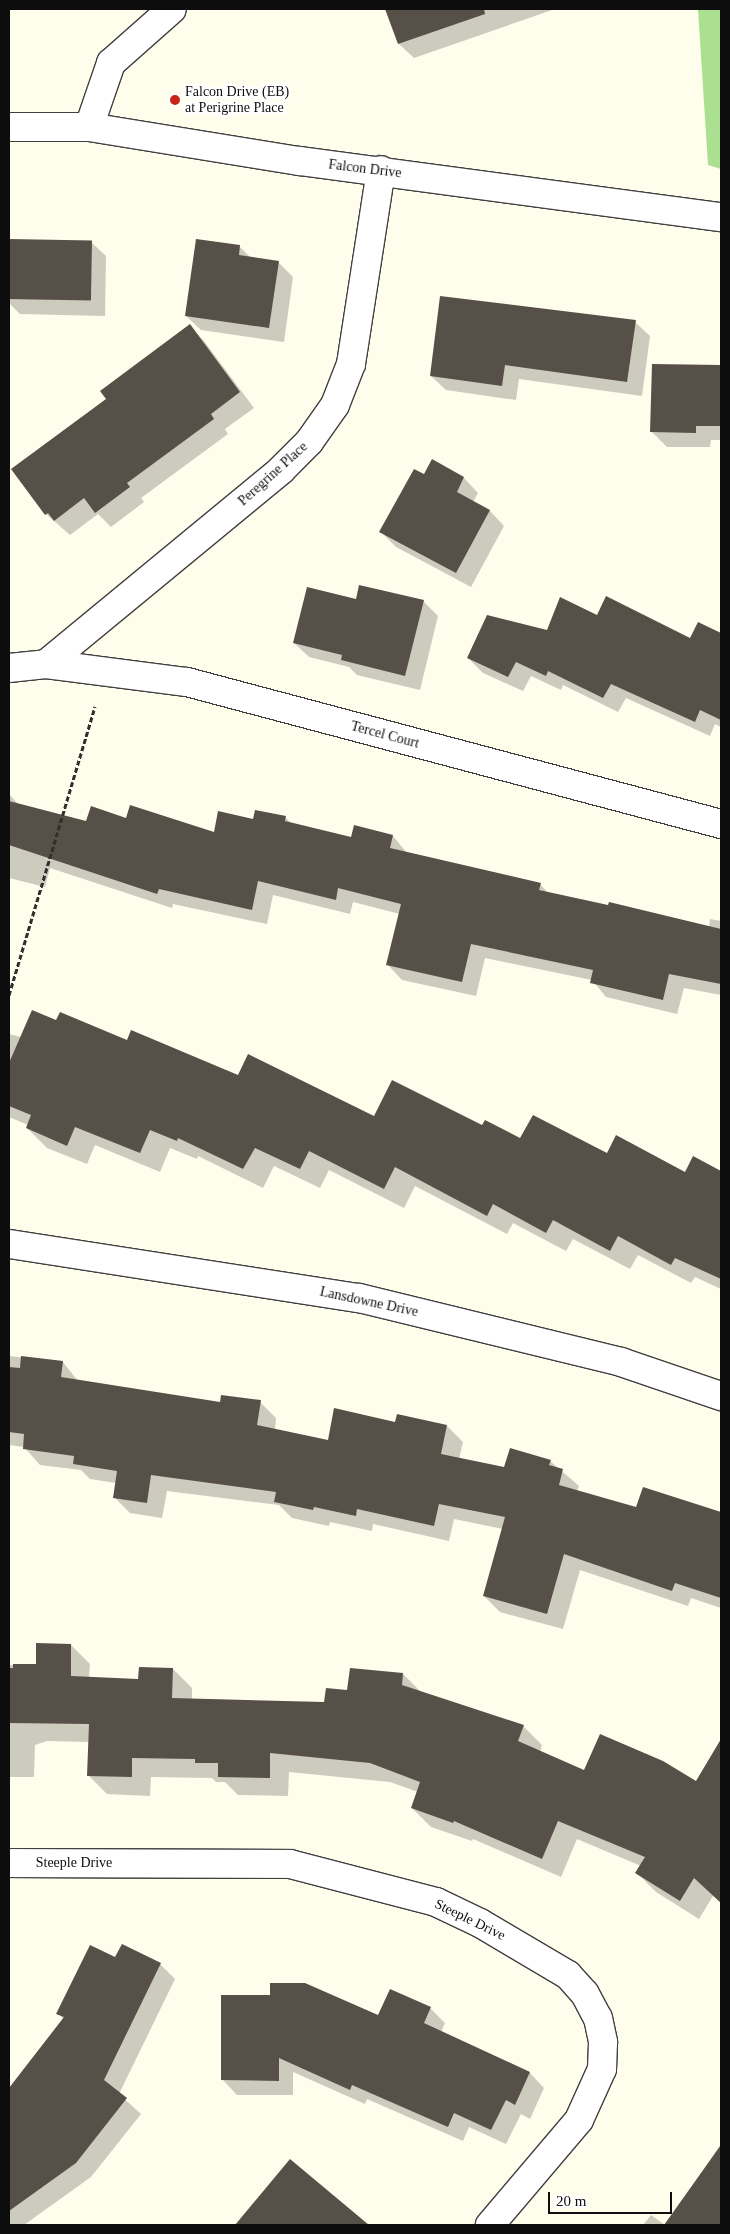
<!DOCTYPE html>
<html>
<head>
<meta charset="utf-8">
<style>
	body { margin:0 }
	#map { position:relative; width:730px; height:2234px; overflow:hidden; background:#fffeed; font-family:"Times New Roman",serif }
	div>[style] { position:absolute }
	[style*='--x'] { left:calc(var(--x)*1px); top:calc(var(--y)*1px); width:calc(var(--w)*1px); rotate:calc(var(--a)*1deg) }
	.forest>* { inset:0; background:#abe090 }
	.shadow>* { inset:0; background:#0003 }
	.building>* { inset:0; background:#575048; transform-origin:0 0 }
	.path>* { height:3px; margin-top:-1.5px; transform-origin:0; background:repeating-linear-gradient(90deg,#2f2f2f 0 5px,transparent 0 7.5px) }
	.roads { filter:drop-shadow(1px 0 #404040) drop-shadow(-1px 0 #404040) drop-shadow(0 1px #404040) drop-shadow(0 -1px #404040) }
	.minor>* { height:28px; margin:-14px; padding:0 14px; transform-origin:14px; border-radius:14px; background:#fff }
	.dots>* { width:14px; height:14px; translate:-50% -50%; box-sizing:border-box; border:2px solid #fff; border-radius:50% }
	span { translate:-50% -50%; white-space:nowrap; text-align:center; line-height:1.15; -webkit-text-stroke:5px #fff; paint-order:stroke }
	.poi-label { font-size:14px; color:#0d0d0d }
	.left { translate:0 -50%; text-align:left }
	.street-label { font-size:14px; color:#0d0d0d }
	.frame { position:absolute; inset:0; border:10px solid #0d0d0d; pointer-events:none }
	.scale { position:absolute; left:548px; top:2192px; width:124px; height:22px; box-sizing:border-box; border:2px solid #0d0d0d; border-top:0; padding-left:6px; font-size:15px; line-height:18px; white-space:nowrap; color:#0d0d0d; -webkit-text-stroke:4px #fff; paint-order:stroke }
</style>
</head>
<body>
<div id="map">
	<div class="forest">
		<div style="clip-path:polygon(698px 9px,721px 9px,721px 169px,708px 165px)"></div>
	</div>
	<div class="shadow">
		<div style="clip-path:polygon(387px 9px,555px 9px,414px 58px,399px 44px)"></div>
		<div style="clip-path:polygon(9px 240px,91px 242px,106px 256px,105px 316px,20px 314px,9px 303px)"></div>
		<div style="clip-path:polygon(239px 246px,251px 258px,278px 262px,293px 277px,284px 342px,201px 330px,186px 316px)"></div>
		<div style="clip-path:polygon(635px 322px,650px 336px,642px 396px,519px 379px,516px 400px,446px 390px,431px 376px)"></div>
		<div style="clip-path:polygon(189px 326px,204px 341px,254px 408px,225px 429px,228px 434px,141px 498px,144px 502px,111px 527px,98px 514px,70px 535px,46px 514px,108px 399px)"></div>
		<div style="clip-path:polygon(653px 365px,721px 366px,721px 440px,711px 440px,710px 447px,667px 447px,652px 432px)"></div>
		<div style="clip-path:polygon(424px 476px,464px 478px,478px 493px,473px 502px,490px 511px,504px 526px,471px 587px,396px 547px,381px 532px)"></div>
		<div style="clip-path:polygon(357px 601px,423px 601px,438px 616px,420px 690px,357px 675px,349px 667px,309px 657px,294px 643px)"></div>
		<div style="clip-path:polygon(597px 617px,691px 639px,698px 623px,721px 634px,721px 727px,715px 724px,710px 736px,626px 698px,618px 712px,563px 685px,561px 690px,531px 676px,523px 691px,483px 673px,468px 658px)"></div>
		<div style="clip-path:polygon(9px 794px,18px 804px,87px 822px,126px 820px,214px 834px,254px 820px,285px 817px,292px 824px,352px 838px,393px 836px,407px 853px,540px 884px,549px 894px,709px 927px,710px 919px,721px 921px,721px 995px,684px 988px,677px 1014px,606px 997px,592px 980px,485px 958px,476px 996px,402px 980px,388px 965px,400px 914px,353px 902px,350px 914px,273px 895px,267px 924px,173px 904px,172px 908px,50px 868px,45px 887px,9px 878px)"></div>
		<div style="clip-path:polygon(57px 1022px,374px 1117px,483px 1127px,521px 1140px,607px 1154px,685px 1173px,694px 1158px,721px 1172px,721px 1289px,695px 1277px,691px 1283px,638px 1255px,630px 1269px,573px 1239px,566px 1251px,513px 1223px,507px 1234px,415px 1186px,404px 1208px,329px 1170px,320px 1188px,274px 1166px,263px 1188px,198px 1156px,197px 1159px,170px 1148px,160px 1172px,95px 1145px,87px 1164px,47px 1148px,27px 1128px,28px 1125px,9px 1117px,9px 1034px,21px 1037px)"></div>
		<div style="clip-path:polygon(9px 1356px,63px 1362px,78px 1381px,221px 1404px,260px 1402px,276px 1418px,275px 1430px,329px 1441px,396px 1423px,447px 1426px,463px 1442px,459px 1459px,505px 1469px,550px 1461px,579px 1486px,577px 1491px,637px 1509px,644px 1488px,721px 1513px,721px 1608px,691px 1598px,688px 1606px,580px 1570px,563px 1629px,500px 1612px,484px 1596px,503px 1529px,454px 1519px,449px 1541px,373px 1524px,372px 1531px,330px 1522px,329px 1526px,292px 1518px,279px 1505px,167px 1491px,162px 1518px,130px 1513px,114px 1497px,116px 1483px,90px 1479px,81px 1470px,40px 1465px,24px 1447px,9px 1445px)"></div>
		<div style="clip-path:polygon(71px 1645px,90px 1664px,89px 1678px,140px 1680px,173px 1669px,192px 1688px,192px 1700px,325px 1704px,349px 1692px,403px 1674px,421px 1692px,523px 1726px,542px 1745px,540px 1752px,585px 1772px,696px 1782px,706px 1765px,721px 1774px,721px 1903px,713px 1896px,699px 1919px,656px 1892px,637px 1873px,641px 1866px,577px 1839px,561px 1877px,473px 1839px,472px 1841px,431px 1827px,412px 1808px,418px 1792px,390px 1782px,289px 1772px,288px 1796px,238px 1795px,225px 1782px,216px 1782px,212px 1778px,151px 1777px,150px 1796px,107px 1794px,88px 1775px,89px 1742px,47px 1741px,35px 1745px,34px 1777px,9px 1777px,9px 1665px,37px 1666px)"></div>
		<div style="clip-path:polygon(116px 1959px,160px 1964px,175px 1979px,119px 2094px,141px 2114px,91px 2177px,24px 2225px,9px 2225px,9px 2096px,64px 2020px,58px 2013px)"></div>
		<div style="clip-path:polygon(430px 2008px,445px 2023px,441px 2032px,530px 2073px,544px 2088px,530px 2119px,521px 2114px,506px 2144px,469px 2127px,463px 2141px,367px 2099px,365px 2104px,293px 2072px,293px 2095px,237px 2095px,223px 2080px,379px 2017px)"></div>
		<div style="clip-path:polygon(721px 2144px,721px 2225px,665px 2225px)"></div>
		<div style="clip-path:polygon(290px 2161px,356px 2216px,365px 2225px,236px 2225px)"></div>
		<div style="clip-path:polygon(651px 2215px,665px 2225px,643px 2225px)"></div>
	</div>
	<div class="building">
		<div style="clip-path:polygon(385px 9px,484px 9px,485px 14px,398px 44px)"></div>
		<div style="left:9px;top:239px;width:83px;height:60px;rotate:1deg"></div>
		<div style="clip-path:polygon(196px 239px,240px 245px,239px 255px,279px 261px,269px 328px,185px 316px)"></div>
		<div style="clip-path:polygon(440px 296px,636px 320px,627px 382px,505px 365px,502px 386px,430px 376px)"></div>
		<div style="clip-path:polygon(190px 324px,240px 392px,211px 414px,214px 419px,127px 483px,130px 487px,95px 513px,84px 498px,54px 521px,48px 513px,45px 515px,11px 469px,106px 399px,100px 391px)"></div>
		<div style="clip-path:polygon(652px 364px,721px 365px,721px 426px,696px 426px,696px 433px,650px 432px)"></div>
		<div style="clip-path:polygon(432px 459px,464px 477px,457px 492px,490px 510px,456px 573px,379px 532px,414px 469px,424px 474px)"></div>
		<div style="clip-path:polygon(359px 585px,424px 600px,405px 676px,341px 660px,342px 655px,293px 643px,307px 587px,356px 599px)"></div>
		<div style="clip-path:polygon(606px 596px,690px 638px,698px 622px,721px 633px,721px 720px,700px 710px,695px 722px,611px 684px,603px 698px,548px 671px,546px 676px,516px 662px,508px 677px,467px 658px,487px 615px,547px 630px,560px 597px,597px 615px)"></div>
		<div style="clip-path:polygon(9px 801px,86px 821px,91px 806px,126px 818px,130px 805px,214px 832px,218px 811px,253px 819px,255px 810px,286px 816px,285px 821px,351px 837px,354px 825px,393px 835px,390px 848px,541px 883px,539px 890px,608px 905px,609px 902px,721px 929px,721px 984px,669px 974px,663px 1000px,590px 983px,593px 970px,471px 944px,462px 982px,386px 965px,401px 904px,338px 888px,336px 900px,258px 881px,252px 910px,159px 889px,157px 894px,9px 845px)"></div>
		<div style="clip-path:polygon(32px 1010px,56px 1020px,60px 1012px,127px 1040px,131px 1030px,238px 1075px,248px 1054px,374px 1116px,392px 1080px,482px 1125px,485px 1120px,520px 1138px,533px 1115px,607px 1153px,616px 1135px,685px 1172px,693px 1156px,721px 1171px,721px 1279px,675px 1258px,671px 1265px,618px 1236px,610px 1251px,553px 1220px,546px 1233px,493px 1204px,487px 1216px,395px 1167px,384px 1189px,309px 1151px,300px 1169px,255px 1148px,243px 1169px,178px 1138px,177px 1141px,150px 1130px,140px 1153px,75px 1127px,67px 1146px,26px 1128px,31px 1115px,9px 1106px,9px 1063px)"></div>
		<div style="clip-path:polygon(21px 1356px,63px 1361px,61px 1377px,220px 1402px,221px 1395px,261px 1400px,257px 1425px,328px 1440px,334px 1408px,395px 1422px,397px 1414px,447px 1425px,441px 1454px,504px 1467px,510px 1448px,551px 1460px,549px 1465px,563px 1469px,559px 1485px,636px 1507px,643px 1487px,721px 1512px,721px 1598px,675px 1583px,672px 1591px,564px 1554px,547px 1614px,483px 1596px,505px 1517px,439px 1504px,434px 1526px,357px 1509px,356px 1516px,314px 1507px,313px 1510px,274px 1502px,276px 1492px,151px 1475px,147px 1503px,113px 1498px,117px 1471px,73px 1464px,74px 1456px,23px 1449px,24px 1434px,9px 1432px,9px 1367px,20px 1368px)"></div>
		<div style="clip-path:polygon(36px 1643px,71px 1644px,71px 1676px,138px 1679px,139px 1667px,173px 1668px,172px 1698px,324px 1702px,326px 1688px,347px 1690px,350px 1668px,403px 1673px,402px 1685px,524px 1725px,518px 1741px,584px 1770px,600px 1734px,663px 1761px,696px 1781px,721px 1739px,721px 1903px,694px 1878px,680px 1901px,635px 1873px,645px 1857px,558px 1821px,542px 1859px,454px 1821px,453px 1823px,411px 1808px,420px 1782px,370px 1763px,270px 1753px,270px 1778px,218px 1777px,218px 1763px,195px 1763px,195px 1759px,132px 1758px,132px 1777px,87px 1776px,89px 1724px,9px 1723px,9px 1668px,13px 1668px,13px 1664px,36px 1664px)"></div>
		<div style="clip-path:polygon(122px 1944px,161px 1963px,104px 2080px,127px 2098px,76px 2163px,9px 2211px,9px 2088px,64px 2017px,56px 2014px,90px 1945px,115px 1957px)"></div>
		<div style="clip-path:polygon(270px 1983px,305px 1983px,378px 2015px,390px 1989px,431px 2007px,424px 2023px,530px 2072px,515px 2105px,506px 2100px,491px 2130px,454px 2113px,448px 2127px,352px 2085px,350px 2090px,279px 2058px,279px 2081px,221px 2080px,221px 1995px,270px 1995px)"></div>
		<div style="clip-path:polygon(721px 2145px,721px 2225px,664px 2225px)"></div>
		<div style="clip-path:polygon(290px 2159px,369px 2225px,235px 2225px)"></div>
	</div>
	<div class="path">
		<div style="--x:9;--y:995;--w:301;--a:-73.4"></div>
	</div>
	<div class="roads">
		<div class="minor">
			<div style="--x:9;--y:127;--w:80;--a:0"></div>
			<div style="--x:89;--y:127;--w:214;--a:9.2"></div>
			<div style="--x:300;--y:161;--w:425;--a:7.6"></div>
			<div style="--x:89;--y:127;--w:68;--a:-71"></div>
			<div style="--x:111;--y:63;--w:81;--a:-41.5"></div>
			<div style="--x:46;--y:664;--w:305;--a:-39.5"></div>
			<div style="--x:281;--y:470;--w:40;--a:-45"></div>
			<div style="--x:309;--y:442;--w:45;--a:-54.9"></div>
			<div style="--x:335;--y:405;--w:44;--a:-68.7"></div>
			<div style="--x:351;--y:364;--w:196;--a:-81.2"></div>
			<div style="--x:9;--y:668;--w:37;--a:-6"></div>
			<div style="--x:46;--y:664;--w:142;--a:7.3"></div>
			<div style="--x:187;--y:682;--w:553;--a:14.89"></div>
			<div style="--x:9;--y:1244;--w:354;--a:8.8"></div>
			<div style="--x:359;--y:1298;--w:270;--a:13.7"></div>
			<div style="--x:621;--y:1362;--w:106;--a:18.8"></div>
			<div style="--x:9;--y:1863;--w:281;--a:0.2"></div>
			<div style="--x:290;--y:1864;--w:151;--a:14.6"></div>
			<div style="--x:436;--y:1902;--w:49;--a:25.5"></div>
			<div style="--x:480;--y:1923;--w:102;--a:30.6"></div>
			<div style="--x:568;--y:1975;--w:25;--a:48"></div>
			<div style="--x:585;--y:1994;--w:27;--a:62"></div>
			<div style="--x:598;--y:2018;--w:25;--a:78"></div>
			<div style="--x:603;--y:2042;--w:27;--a:92"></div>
			<div style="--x:602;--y:2069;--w:56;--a:114.3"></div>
			<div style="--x:579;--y:2120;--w:138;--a:130.3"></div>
		</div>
	</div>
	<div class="dots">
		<div style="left:175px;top:100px;background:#cb2417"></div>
	</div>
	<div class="poi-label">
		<span class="left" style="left:185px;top:100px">Falcon Drive (EB)<br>at Perigrine Place</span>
	</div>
	<div class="street-label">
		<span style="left:365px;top:169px;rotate:7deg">Falcon Drive</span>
		<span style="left:273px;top:474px;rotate:-42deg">Peregrine Place</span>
		<span style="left:385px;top:735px;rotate:15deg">Tercel Court</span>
		<span style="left:369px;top:1302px;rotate:12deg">Lansdowne Drive</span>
		<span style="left:74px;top:1863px">Steeple Drive</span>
		<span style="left:470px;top:1920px;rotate:26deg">Steeple Drive</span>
	</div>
	<div class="frame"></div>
	<div class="scale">20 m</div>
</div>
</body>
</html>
